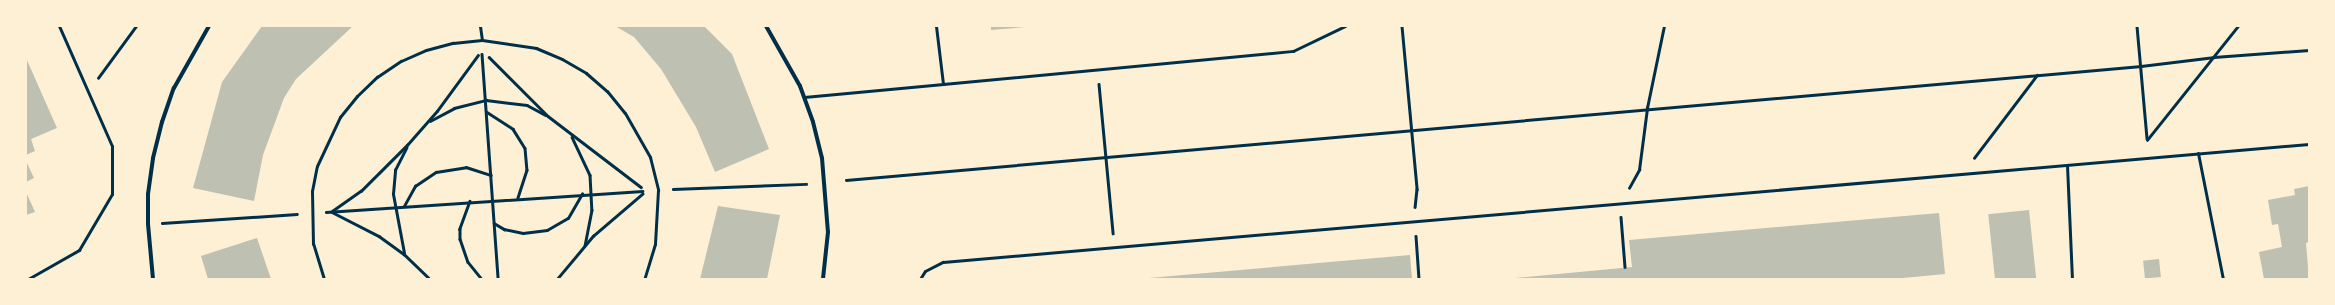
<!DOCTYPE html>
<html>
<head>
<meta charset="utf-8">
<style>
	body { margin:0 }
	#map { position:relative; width:2335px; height:305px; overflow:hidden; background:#fdf0d5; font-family:"Roboto Condensed",sans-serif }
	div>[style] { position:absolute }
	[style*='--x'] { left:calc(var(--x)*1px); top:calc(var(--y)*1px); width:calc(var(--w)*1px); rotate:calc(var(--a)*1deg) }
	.building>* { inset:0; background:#bec0b2; transform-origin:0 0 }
	.path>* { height:2.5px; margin:-1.25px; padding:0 1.25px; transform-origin:1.25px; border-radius:1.25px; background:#003049 }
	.service>* { height:3px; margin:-1.5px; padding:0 1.5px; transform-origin:1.5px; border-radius:1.5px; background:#003049 }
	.minor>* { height:4px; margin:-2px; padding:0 2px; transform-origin:2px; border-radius:2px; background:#003049 }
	span { translate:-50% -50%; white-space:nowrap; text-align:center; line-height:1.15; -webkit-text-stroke:4px #fdf0d5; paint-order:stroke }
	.frame { position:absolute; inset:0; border:27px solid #fdf0d5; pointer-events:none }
</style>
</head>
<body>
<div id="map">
	<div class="building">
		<div style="clip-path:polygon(262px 26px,353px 26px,296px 79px,284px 98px,263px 155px,254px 201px,193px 188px,222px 82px)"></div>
		<div style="clip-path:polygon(615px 26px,704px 26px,732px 54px,769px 149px,715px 172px,696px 127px,661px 69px,634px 37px)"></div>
		<div style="clip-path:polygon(991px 26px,1025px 26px,1026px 27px,991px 30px)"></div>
		<div style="clip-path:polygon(26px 58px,57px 128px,31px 139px,35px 151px,26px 155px)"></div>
		<div style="clip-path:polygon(26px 161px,34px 178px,26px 182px)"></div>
		<div style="clip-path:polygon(2309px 186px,2309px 242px,2306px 243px,2309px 279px,2264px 279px,2259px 252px,2282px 247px,2278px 224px,2272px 225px,2268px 200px,2295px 195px,2294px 189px)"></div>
		<div style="clip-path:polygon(26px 192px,35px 212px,26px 215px)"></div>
		<div style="clip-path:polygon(718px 206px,780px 215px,767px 279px,700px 279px)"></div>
		<div style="left:2029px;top:210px;width:69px;height:41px;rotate:84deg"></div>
		<div style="clip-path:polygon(1939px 213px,1945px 274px,1893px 279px,1504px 279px,1632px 267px,1629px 240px)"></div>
		<div style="clip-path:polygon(257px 238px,271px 279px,208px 279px,201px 256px)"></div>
		<div style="clip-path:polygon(1410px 255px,1412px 279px,1149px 279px,1149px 278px)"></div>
		<div style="left:2159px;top:259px;width:18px;height:16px;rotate:84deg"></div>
	</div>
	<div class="path">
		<div style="--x:1402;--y:26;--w:164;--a:84.7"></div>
		<div style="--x:1417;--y:189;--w:18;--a:96"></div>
		<div style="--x:2137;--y:26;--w:113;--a:84.9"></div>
		<div style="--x:482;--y:54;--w:226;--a:85.9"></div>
		<div style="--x:489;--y:57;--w:83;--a:45"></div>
		<div style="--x:548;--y:116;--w:117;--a:37.4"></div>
		<div style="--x:98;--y:78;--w:64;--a:-53.8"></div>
		<div style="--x:1099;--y:84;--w:150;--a:84.6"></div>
		<div style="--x:487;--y:112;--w:31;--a:33"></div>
		<div style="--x:513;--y:129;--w:22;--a:58"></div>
		<div style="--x:525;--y:148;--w:22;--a:85"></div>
		<div style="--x:527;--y:170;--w:29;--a:108"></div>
		<div style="--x:430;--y:121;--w:27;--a:-28"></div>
		<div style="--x:454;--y:108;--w:33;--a:-14"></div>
		<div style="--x:486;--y:100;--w:41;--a:7"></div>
		<div style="--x:527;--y:105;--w:21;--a:28"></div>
		<div style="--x:572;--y:137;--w:42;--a:64.7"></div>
		<div style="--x:590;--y:175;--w:35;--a:87"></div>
		<div style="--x:592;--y:210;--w:36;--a:101"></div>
		<div style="--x:2147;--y:140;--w:146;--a:-51.4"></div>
		<div style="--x:1974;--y:158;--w:104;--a:-52.8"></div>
		<div style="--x:846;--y:180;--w:1300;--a:-5.03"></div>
		<div style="--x:2141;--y:66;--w:74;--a:-7"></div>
		<div style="--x:2214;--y:57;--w:95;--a:-4.2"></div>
		<div style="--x:1629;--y:188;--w:21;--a:-61"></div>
		<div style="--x:1639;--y:170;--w:63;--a:-82.6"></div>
		<div style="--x:1647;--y:108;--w:84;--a:-78.3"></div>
		<div style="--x:673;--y:189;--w:133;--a:-2.2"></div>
		<div style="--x:470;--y:201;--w:30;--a:110"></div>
		<div style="--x:460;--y:229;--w:10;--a:90"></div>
		<div style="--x:460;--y:239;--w:24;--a:71"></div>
		<div style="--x:468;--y:262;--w:22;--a:51"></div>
		<div style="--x:404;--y:206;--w:23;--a:-61"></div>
		<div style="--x:415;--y:186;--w:25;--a:-34"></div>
		<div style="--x:436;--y:172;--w:30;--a:-9"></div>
		<div style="--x:466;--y:167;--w:26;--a:18"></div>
		<div style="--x:332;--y:211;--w:35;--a:-35"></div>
		<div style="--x:361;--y:191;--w:65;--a:-45"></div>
		<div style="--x:407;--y:145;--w:45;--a:-48.6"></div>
		<div style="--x:437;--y:111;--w:69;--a:-53.8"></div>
		<div style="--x:326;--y:212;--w:317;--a:-3.8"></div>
		<div style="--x:332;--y:212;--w:53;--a:27.1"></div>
		<div style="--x:379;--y:236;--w:31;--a:36"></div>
		<div style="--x:404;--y:254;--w:36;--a:44"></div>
		<div style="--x:1621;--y:217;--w:50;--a:85.4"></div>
		<div style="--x:162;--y:223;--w:135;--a:-3.8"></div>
		<div style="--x:494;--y:223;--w:12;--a:31"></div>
		<div style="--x:504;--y:229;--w:19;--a:12"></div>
		<div style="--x:523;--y:233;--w:24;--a:-7"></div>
		<div style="--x:547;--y:230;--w:24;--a:-30"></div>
		<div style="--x:568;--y:218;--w:28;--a:-60"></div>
		<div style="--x:1416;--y:236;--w:43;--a:86"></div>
		<div style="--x:404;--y:253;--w:60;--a:-100.6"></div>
		<div style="--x:393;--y:194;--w:24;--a:-85"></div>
		<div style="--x:395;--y:170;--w:25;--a:-63"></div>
		<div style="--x:557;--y:279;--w:56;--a:-50.1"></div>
		<div style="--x:593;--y:236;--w:65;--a:-40.6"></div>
	</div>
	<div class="service">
		<div style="--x:480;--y:26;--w:14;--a:82"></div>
		<div style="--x:936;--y:26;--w:58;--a:83.1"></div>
		<div style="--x:943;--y:84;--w:352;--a:-5.4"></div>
		<div style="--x:1293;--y:51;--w:58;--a:-25.7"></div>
		<div style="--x:804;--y:97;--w:140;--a:-5.3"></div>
		<div style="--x:2198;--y:153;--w:128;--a:78.8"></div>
		<div style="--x:2067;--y:165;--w:114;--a:87.5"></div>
		<div style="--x:28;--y:279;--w:59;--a:-29.6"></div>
		<div style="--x:79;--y:250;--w:65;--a:-59.5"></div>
		<div style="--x:112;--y:194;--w:48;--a:-90"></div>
		<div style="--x:112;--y:146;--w:131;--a:-113.8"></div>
		<div style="--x:324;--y:279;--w:37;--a:-107"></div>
		<div style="--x:313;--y:244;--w:53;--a:-91.1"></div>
		<div style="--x:312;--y:191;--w:25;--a:-79"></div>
		<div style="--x:317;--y:166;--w:54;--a:-64.9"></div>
		<div style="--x:340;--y:117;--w:27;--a:-51"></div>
		<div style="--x:357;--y:96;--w:28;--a:-44"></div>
		<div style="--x:377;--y:77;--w:29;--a:-34"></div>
		<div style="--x:401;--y:61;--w:27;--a:-24"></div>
		<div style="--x:426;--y:50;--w:28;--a:-15"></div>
		<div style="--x:453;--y:43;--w:29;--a:-6"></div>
		<div style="--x:482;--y:40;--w:55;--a:8.4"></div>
		<div style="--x:536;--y:48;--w:28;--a:23"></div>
		<div style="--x:562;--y:59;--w:28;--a:30"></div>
		<div style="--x:586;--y:73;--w:28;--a:41"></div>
		<div style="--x:607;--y:91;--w:28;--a:51"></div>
		<div style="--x:625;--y:113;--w:51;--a:60.4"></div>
		<div style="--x:650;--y:157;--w:34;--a:76"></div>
		<div style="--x:658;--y:190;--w:54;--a:93.2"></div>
		<div style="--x:655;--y:244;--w:37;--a:107"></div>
		<div style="--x:920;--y:279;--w:9;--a:-58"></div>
		<div style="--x:925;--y:271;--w:20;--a:-27"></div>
		<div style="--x:943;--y:262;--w:1371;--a:-4.94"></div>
	</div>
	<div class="minor">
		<div style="--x:766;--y:26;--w:69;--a:60.5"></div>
		<div style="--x:800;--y:86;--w:38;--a:70"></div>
		<div style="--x:813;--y:122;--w:37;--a:76"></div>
		<div style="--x:822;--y:158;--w:74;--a:85.4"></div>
		<div style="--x:828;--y:232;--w:47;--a:96.1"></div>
		<div style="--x:153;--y:279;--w:55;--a:-95.2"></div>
		<div style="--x:148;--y:224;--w:30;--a:-90"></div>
		<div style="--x:148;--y:194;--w:36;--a:-82"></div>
		<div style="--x:153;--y:158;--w:37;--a:-76"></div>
		<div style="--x:162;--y:122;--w:36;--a:-71"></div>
		<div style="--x:174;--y:88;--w:71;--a:-60.6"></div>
	</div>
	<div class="frame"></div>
</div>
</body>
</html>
